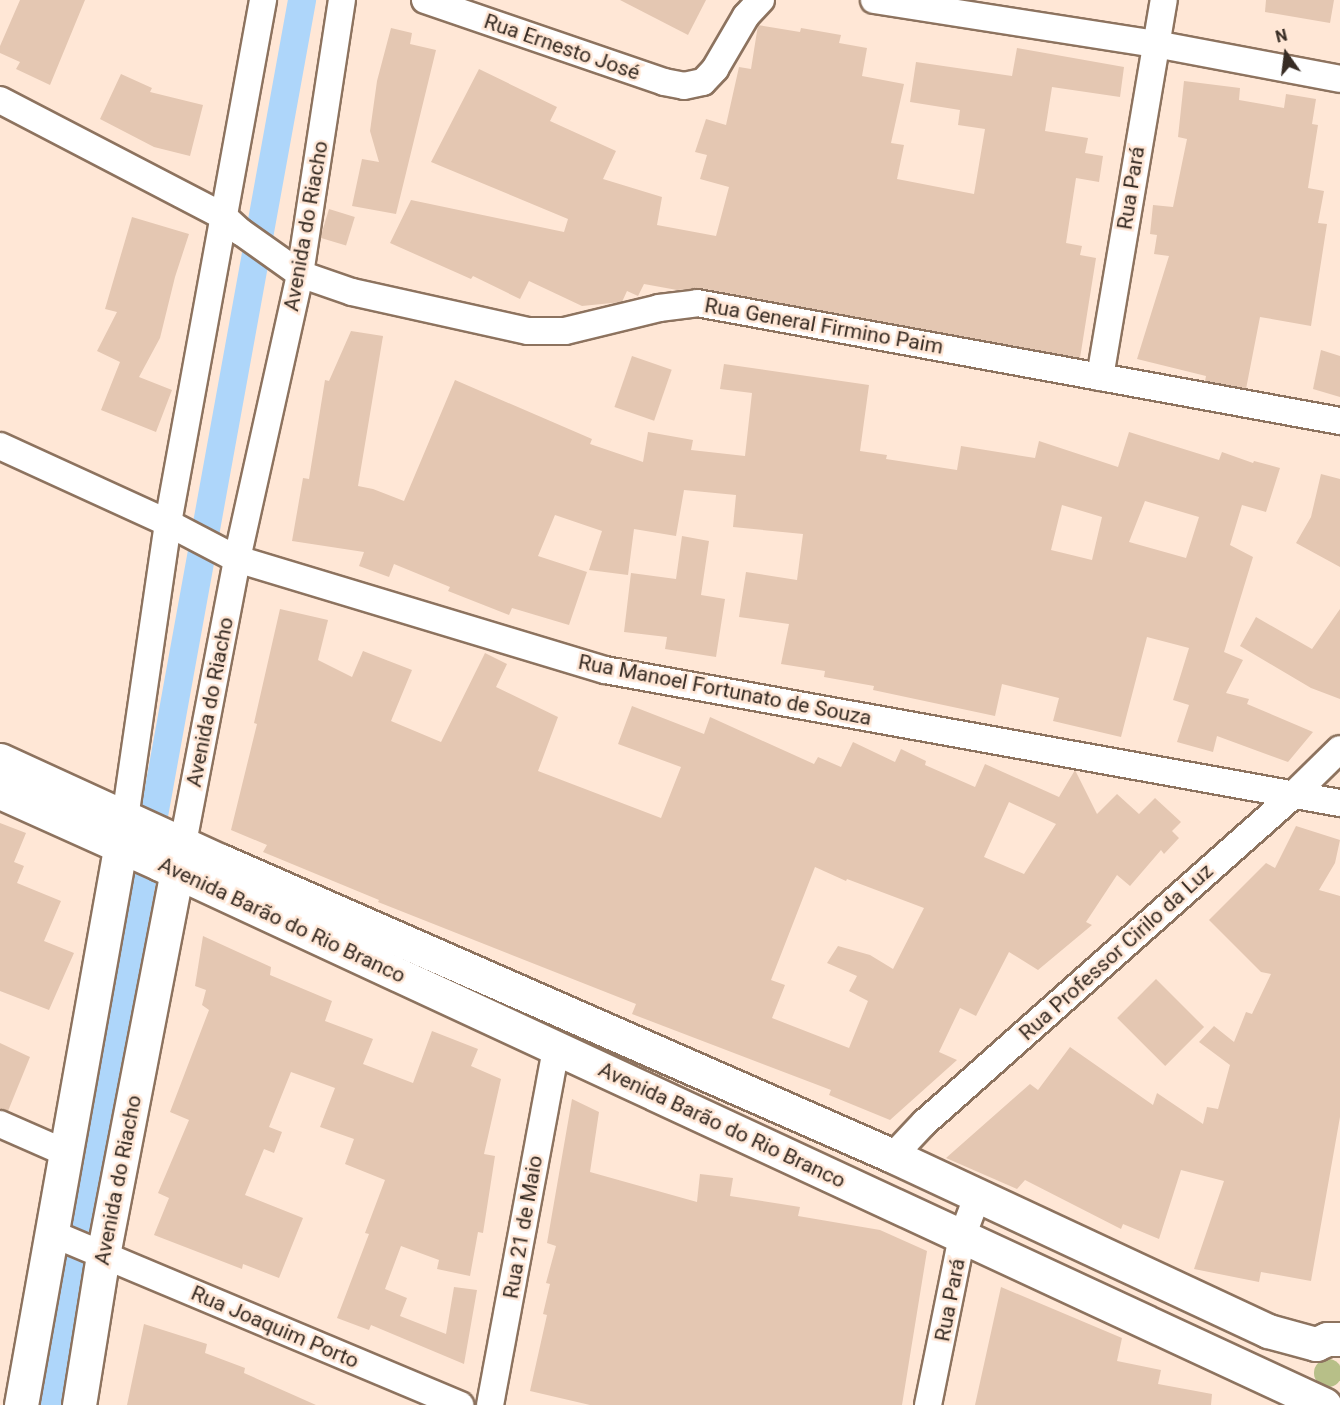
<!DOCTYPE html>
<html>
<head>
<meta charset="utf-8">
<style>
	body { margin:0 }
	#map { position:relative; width:1340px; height:1405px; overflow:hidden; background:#ffe7d6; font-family:Roboto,sans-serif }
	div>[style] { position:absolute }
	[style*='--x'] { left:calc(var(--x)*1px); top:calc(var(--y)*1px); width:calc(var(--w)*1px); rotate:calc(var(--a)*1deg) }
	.green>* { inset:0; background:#b7bf88 }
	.round { border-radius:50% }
	.canal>* { height:28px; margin:-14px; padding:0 14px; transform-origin:14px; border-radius:14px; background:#aed6fa }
	.building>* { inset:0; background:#e4c7b2; transform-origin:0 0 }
	.roads { filter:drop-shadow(2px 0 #8d735f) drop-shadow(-2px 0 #8d735f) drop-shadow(0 2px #8d735f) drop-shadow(0 -2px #8d735f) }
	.minor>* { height:26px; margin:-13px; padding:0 13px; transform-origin:13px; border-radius:13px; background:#fff }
	.major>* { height:33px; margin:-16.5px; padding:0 16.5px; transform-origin:16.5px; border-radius:16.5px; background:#fff }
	span { translate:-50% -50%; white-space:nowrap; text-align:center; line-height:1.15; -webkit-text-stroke:5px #ffe7d6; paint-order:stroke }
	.street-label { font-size:21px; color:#372c24 }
	.north { position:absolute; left:1256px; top:24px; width:60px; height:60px; -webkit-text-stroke:4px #ffe7d6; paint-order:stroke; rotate:346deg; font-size:16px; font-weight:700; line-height:24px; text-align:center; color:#372c24 }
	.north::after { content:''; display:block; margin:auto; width:21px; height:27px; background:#372c24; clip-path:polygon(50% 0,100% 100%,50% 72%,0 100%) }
</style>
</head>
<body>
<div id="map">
	<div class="green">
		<div class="round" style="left:1314px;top:1359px;width:28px;height:28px"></div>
	</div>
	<div class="canal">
		<div style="--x:47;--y:1405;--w:1428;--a:-79.71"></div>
	</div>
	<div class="building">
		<div style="clip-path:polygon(20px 0,85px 0,50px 85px,16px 69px,20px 62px,0 53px,0 46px)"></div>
		<div style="clip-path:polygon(620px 0,706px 0,688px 35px)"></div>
		<div style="clip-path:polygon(1266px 0,1334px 0,1330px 23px,1265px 12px)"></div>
		<div style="clip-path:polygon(758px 25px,800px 32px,801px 28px,841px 35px,839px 43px,867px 48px,862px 76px,904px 84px,891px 143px,904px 145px,897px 179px,974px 194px,985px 129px,958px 125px,960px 110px,910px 102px,916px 62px,1012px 76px,1017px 48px,1124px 67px,1120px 97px,1052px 87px,1045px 131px,1088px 138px,1085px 153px,1103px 156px,1099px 182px,1076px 178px,1066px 243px,1082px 246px,1080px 255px,1096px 258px,1080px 358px,700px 288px,677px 290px,644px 284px,638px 296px,627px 291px,622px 302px,582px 306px,529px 281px,520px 299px,473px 276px,471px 279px,390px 243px,411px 200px,564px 232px,568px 219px,431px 162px,479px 69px,557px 107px,550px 121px,616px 151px,603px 179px,662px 197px,657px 225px,716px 236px,729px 187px,700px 179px,707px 155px,695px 152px,706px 119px,726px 125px,739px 67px,751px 69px)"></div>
		<div style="clip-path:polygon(391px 28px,412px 33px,410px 44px,436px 50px,396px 214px,352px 206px,362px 159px,379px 162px,370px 131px,377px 81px)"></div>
		<div style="clip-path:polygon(121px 74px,152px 88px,150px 92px,203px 105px,190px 156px,154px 147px,100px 119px)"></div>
		<div style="clip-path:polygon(1184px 81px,1240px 88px,1239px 100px,1284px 108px,1286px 94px,1316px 99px,1312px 124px,1318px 125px,1308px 188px,1324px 191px,1318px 223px,1327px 224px,1311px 326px,1260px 317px,1246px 389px,1205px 381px,1206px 376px,1137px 359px,1169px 256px,1154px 254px,1157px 235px,1150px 234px,1153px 205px,1173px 207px,1187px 139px,1178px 137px)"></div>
		<div style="left:329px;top:209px;width:27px;height:30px;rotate:17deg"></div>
		<div style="clip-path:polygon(132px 217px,189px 234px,175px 277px,160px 338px,139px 377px,172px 390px,156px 432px,101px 410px,120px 362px,97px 351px,117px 312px,105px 309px)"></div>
		<div style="clip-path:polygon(evenodd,351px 331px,383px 336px,358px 486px,373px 489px,404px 501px,455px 380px,592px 439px,590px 444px,643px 462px,648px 432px,693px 440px,691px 450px,745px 456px,752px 393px,720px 389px,724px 364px,869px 385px,860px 451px,887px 455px,886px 459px,957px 470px,961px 446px,1035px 458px,1039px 441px,1118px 467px,1129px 432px,1219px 460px,1222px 452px,1253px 463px,1254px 461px,1280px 468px,1266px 512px,1242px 505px,1230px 545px,1253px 557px,1224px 652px,1243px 660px,1226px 693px,1249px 699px,1247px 704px,1313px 732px,1288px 762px,1217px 736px,1213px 752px,1177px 742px,1189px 705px,1173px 700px,1189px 648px,1147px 637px,1121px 737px,1053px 721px,1059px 698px,1002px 684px,995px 716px,873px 690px,874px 686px,824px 677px,825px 671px,781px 664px,789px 624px,739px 617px,746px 572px,797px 580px,803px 534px,733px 527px,736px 495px,684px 490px,676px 536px,634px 529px,628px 575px,589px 570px,602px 531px,555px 515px,538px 556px,587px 572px,569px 625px,512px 608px,509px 615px,448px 591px,450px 587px,394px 564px,389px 577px,359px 566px,364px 552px,292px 541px,303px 478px,309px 479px,325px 380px,329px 381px,351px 331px,1145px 501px,1199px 517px,1186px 558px,1129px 542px,1145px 501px,351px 331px,1062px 505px,1102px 517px,1092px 560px,1051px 550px,1062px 505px)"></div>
		<div style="clip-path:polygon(1321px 350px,1340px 356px,1340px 397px,1313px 389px)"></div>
		<div style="left:632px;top:356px;width:42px;height:54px;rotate:19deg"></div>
		<div style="clip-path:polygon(1321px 474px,1340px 479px,1340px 567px,1296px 543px,1311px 517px)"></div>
		<div style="clip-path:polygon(682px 536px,709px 541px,701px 595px,725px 599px,716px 657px,665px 649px,667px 637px,624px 632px,631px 573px,676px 579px)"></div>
		<div style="clip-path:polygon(evenodd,280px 609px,328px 620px,318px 660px,352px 677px,363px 651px,412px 670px,391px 721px,441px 742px,485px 653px,507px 664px,496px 687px,558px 717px,538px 771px,661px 818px,681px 767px,618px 744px,632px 706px,704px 734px,710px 717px,814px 764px,818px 757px,841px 767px,853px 742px,895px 762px,901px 749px,926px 761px,925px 765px,975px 787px,985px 764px,1059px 797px,1075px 770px,1097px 814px,1117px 794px,1139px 814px,1155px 798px,1181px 822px,1172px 831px,1179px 838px,1164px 854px,1161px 850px,1130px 886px,1117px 875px,1086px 922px,1092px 925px,1038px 970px,1009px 952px,976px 1016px,960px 1008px,939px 1052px,957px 1060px,890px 1120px,829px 1095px,831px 1090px,632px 1014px,636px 1004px,378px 902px,379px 900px,263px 852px,267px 845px,231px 830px,257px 724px,254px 723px,280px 609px,1009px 802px,1056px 824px,1024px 874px,984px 857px,1009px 802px,280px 609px,815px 867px,846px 881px,847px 879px,924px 908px,893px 969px,870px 955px,838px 946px,827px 963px,857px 976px,849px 991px,868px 1001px,849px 1048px,772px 1018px,785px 985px,771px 980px,815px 867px)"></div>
		<div style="clip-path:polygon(1340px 609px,1340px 699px,1311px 688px,1240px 646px,1256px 617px,1312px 649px)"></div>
		<div style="clip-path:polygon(0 823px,26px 833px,14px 862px,24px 866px,17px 883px,61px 901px,44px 941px,74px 953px,49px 1010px,0 991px)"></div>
		<div style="clip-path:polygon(1296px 826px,1340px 840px,1335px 863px,1319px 890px,1340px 896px,1340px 1117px,1311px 1281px,1261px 1272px,1259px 1282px,1194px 1269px,1224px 1181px,1181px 1170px,1159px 1239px,1123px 1224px,1121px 1229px,1025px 1180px,1017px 1189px,946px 1158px,1030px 1084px,1038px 1090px,1070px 1047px,1153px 1105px,1157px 1093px,1203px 1124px,1207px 1107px,1218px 1109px,1230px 1065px,1199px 1042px,1214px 1026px,1234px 1042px,1246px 1012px,1252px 1014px,1271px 974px,1261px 972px,1209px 920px,1266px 863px,1275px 868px)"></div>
		<div style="clip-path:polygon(203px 936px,271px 967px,270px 975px,332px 1001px,325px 1021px,373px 1039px,363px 1064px,413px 1083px,432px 1031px,478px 1049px,471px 1066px,501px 1079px,484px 1154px,495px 1156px,483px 1233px,478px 1232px,470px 1276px,437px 1269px,439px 1260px,401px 1246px,385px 1289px,407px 1298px,400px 1316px,446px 1334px,454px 1287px,477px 1290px,464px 1364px,371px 1325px,369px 1330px,337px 1318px,369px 1234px,365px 1233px,385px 1180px,345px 1164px,354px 1139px,320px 1127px,335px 1088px,291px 1072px,269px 1127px,282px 1132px,274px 1153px,264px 1149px,245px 1195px,303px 1218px,279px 1278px,243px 1264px,242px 1269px,154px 1235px,169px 1198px,158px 1193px,189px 1120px,170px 1112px,209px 1010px,202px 1005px,206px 990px,195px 986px)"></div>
		<div style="left:1156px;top:979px;width:68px;height:55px;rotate:45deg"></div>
		<div style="clip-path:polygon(0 1043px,30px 1057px,8px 1111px,0 1109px)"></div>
		<div style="clip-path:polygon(572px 1099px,599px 1112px,590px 1172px,697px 1202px,700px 1174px,733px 1178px,730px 1196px,800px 1207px,798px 1216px,880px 1230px,927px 1251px,902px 1405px,590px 1405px,530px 1391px,547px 1315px,543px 1314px,550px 1284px,546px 1283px,556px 1246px,547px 1243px)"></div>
		<div style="clip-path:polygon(1001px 1287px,1122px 1338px,1117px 1361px,1161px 1370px,1158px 1384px,1212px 1394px,1211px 1405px,975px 1405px)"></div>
		<div style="clip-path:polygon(144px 1324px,207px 1344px,205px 1353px,245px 1368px,244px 1373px,316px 1405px,127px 1405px)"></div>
	</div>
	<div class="roads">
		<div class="minor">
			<div style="--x:425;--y:0;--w:253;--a:18.9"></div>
			<div style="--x:664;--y:82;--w:20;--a:11"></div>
			<div style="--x:684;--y:86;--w:19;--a:-12"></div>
			<div style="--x:703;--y:82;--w:18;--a:-47"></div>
			<div style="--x:715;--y:69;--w:61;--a:-59.7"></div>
			<div style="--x:746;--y:16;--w:22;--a:-47"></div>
			<div style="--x:874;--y:0;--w:284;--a:8.9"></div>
			<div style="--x:1155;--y:44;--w:188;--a:10.7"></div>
			<div style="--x:0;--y:100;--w:251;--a:27.5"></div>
			<div style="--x:223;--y:216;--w:24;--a:42"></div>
			<div style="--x:241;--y:232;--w:72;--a:35.4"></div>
			<div style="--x:300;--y:274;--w:55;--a:19.1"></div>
			<div style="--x:352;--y:292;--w:180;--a:12.5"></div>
			<div style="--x:528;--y:331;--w:37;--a:0"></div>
			<div style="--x:565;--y:331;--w:97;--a:-13.7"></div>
			<div style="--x:659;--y:308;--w:38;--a:-7"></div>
			<div style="--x:697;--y:303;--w:654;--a:10.4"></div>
			<div style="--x:1100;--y:377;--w:382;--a:-80.4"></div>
			<div style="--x:0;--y:446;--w:185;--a:24.6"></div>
			<div style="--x:168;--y:523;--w:78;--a:27.6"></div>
			<div style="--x:237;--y:559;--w:384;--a:16.8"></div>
			<div style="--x:605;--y:670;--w:747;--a:10.26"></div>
			<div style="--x:125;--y:818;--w:298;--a:-81.7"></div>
			<div style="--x:168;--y:523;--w:532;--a:-79.7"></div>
			<div style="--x:183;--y:843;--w:289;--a:-79.2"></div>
			<div style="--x:237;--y:559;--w:292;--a:-77.5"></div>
			<div style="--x:300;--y:274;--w:277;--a:-81.3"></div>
			<div style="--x:0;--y:1124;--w:72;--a:23.7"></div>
			<div style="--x:893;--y:1156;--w:45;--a:-46.8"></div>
			<div style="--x:924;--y:1123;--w:495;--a:-41.6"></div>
			<div style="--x:1294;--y:794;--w:64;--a:-44.4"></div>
			<div style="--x:51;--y:1233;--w:444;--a:22.8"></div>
			<div style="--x:490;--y:1405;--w:363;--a:-79.5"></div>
			<div style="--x:928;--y:1405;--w:171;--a:-78.6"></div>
			<div style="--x:962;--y:1237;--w:43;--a:-69.4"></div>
		</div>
		<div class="major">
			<div style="--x:0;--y:760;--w:243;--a:24.6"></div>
			<div style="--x:221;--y:861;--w:734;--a:23.7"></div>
			<div style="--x:893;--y:1156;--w:414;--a:25"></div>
			<div style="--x:1268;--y:1331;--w:50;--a:15.2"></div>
			<div style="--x:1316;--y:1344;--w:12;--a:-24"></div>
			<div style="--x:1327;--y:1339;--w:13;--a:0"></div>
			<div style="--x:0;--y:792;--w:175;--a:24.2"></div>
			<div style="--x:160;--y:864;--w:1284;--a:24.91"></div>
			<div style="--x:21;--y:1405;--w:588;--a:-79.91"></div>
			<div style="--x:79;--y:1405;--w:152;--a:-80.9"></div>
			<div style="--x:103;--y:1255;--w:411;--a:-79.1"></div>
		</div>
	</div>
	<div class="street-label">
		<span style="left:562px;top:47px;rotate:19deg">Rua Ernesto José</span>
		<span style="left:1131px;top:188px;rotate:-81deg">Rua Pará</span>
		<span style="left:306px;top:226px;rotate:-80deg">Avenida do Riacho</span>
		<span style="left:824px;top:326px;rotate:10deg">Rua General Firmino Paim</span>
		<span style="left:725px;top:690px;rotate:11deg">Rua Manoel Fortunato de Souza</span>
		<span style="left:210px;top:702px;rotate:-79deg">Avenida do Riacho</span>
		<span style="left:282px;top:920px;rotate:25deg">Avenida Barão do Rio Branco</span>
		<span style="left:1116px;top:952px;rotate:-42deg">Rua Professor Cirilo da Luz</span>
		<span style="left:722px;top:1125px;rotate:25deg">Avenida Barão do Rio Branco</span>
		<span style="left:118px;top:1180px;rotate:-79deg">Avenida do Riacho</span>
		<span style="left:523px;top:1227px;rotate:-80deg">Rua 21 de Maio</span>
		<span style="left:950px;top:1300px;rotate:-79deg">Rua Pará</span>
		<span style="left:275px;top:1327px;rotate:23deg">Rua Joaquim Porto</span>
	</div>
	<div class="north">N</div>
</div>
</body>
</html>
